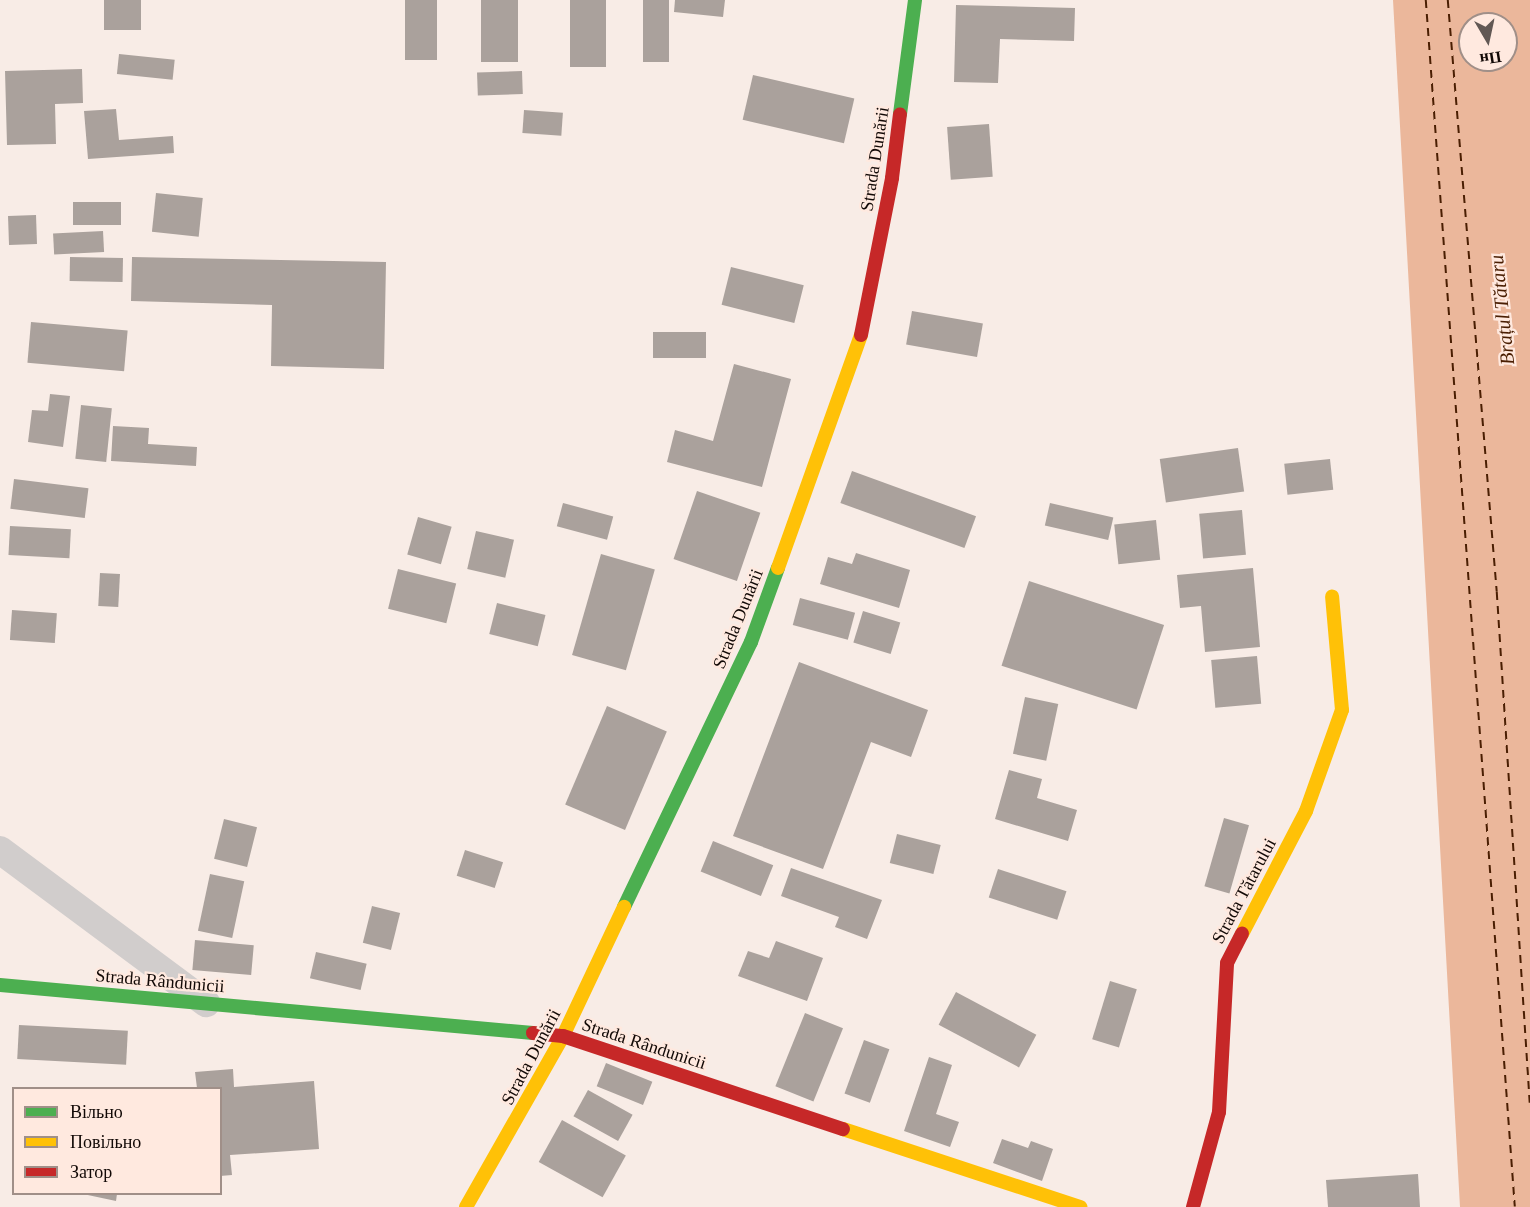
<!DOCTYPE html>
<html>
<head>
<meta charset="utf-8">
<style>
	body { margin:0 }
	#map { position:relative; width:1530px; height:1207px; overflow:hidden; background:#f8ece6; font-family:Georgia,serif }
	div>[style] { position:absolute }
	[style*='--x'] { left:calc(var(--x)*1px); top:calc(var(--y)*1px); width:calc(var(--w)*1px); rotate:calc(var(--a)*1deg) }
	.water>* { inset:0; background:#ebb79b }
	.ferry>* { height:1.5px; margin-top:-0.75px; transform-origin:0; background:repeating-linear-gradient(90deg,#4a1e02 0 8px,transparent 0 14px) }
	.building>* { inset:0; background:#aaa19c; transform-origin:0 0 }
	.street>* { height:28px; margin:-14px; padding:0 14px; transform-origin:14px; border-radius:14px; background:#d1cdcc }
	.fast>* { height:14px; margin:-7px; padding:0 7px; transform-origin:7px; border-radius:7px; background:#4caf50 }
	.slow>* { height:14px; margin:-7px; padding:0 7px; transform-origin:7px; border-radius:7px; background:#ffc107 }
	.jam>* { height:14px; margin:-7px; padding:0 7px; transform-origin:7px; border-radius:7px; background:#c62828 }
	span { translate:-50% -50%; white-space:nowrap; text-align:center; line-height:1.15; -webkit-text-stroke:4.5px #ffe9df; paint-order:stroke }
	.street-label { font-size:18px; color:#120906 }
	.water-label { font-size:20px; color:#4a1e02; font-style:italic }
	.legend { position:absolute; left:12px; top:1087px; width:210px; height:108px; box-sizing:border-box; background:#ffe9df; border:2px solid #a08f88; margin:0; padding:8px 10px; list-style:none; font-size:18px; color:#120906 }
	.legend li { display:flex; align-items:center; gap:12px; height:30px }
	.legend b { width:30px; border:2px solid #a08f88 }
	.north { position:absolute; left:1458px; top:12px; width:60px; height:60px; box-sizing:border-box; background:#ffe9df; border:2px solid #a08f88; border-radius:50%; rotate:171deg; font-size:16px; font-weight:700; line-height:24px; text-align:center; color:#120906 }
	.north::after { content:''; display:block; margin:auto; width:21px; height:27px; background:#625854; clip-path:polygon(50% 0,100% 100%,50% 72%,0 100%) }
</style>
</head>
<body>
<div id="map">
	<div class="water">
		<div style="clip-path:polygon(evenodd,1393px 0,1530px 0,1530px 1207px,1460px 1207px,1393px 0,1470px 24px,1506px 24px,1506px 60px,1470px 60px,1470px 24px)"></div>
	</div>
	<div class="ferry">
		<div style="--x:1426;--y:0;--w:1210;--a:85.78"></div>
		<div style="--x:1448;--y:0;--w:594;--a:85.27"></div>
		<div style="--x:1497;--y:592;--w:512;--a:86.31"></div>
	</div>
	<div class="building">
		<div style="left:104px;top:0;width:37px;height:30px"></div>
		<div style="left:405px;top:0;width:32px;height:60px"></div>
		<div style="left:481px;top:0;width:37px;height:62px"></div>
		<div style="left:570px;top:0;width:36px;height:67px"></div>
		<div style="left:643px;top:0;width:26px;height:62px"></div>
		<div style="clip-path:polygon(675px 0,725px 0,723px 17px,674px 12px)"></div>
		<div style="clip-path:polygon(956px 5px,1075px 8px,1074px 41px,1000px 39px,998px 83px,954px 82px)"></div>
		<div style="left:119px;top:54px;width:56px;height:20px;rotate:6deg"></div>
		<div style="clip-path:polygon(82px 69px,83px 103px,55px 104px,56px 144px,7px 145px,5px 71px)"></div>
		<div style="left:522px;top:71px;width:23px;height:45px;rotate:88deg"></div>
		<div style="left:753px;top:75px;width:104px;height:46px;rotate:13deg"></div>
		<div style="clip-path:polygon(116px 109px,119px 140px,173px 136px,174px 153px,88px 159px,84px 111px)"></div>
		<div style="left:524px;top:110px;width:39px;height:23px;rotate:4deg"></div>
		<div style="left:989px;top:124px;width:53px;height:42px;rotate:86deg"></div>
		<div style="left:156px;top:193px;width:47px;height:39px;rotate:6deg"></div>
		<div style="left:73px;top:202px;width:48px;height:23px"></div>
		<div style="left:36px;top:215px;width:29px;height:28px;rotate:88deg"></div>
		<div style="left:103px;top:231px;width:21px;height:50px;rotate:87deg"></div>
		<div style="left:70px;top:257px;width:53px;height:24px;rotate:1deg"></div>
		<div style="clip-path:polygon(132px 257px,386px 262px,384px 369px,271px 366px,272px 305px,131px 301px)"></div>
		<div style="left:731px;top:267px;width:75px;height:39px;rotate:14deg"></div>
		<div style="left:912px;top:311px;width:72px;height:34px;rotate:10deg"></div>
		<div style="left:31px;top:322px;width:97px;height:41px;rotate:5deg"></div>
		<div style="left:706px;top:332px;width:26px;height:53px;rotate:90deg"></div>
		<div style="clip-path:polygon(734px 364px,791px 379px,762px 487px,667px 462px,675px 430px,713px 441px)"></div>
		<div style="clip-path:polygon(50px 394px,70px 396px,63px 447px,28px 442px,32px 410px,48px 411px)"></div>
		<div style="left:81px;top:405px;width:31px;height:54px;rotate:6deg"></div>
		<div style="clip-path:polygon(113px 426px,149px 428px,148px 444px,197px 447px,196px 466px,111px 461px)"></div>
		<div style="left:1238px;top:448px;width:44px;height:79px;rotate:82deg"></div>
		<div style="left:1330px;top:459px;width:31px;height:46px;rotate:84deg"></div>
		<div style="left:852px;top:471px;width:132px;height:34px;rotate:20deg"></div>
		<div style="left:14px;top:479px;width:75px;height:30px;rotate:7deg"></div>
		<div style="left:697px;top:491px;width:67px;height:72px;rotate:19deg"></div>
		<div style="left:563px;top:503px;width:52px;height:24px;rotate:15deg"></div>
		<div style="left:1050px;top:503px;width:65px;height:23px;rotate:13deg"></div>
		<div style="left:1242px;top:510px;width:45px;height:43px;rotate:85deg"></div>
		<div style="left:418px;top:517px;width:35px;height:39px;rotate:16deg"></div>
		<div style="left:1156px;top:520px;width:40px;height:42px;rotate:84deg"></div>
		<div style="left:10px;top:526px;width:61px;height:29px;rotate:3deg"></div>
		<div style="left:476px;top:531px;width:39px;height:39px;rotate:13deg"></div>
		<div style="clip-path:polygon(856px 553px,910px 570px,899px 608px,820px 584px,828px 557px,852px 564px)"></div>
		<div style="left:601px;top:554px;width:56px;height:105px;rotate:16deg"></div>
		<div style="clip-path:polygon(1253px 568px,1260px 647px,1205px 652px,1201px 606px,1180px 608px,1177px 575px)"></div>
		<div style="left:398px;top:569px;width:60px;height:41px;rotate:14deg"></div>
		<div style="left:100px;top:573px;width:20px;height:33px;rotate:3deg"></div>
		<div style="left:1029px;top:581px;width:142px;height:89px;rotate:18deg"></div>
		<div style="left:800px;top:598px;width:57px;height:28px;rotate:15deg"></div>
		<div style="left:497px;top:603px;width:50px;height:32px;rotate:14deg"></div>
		<div style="left:12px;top:610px;width:45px;height:30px;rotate:4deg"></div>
		<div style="left:863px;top:611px;width:39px;height:33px;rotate:17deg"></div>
		<div style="left:1257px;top:656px;width:48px;height:46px;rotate:85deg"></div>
		<div style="clip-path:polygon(799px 662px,928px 710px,911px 757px,871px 742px,823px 869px,733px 836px)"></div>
		<div style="left:1025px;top:697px;width:34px;height:58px;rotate:12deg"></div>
		<div style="left:607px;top:706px;width:65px;height:107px;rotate:23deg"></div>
		<div style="clip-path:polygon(1009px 770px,1042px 779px,1037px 798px,1077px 810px,1068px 841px,995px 819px)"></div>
		<div style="left:1224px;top:818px;width:26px;height:71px;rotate:16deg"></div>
		<div style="left:224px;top:819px;width:34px;height:41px;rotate:14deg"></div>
		<div style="left:897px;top:834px;width:45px;height:30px;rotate:14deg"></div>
		<div style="left:713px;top:841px;width:65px;height:33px;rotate:22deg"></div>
		<div style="left:465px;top:850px;width:40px;height:27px;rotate:18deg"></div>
		<div style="clip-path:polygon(791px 868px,882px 900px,867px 939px,835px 927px,839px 917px,781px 896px)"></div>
		<div style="left:998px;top:869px;width:72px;height:30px;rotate:18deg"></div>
		<div style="left:210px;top:874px;width:35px;height:58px;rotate:12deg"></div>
		<div style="left:372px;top:906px;width:29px;height:38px;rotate:14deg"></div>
		<div style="left:195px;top:940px;width:59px;height:30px;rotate:5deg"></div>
		<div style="clip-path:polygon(776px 941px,823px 958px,807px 1001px,738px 976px,748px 951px,769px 958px)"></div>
		<div style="left:316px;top:952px;width:52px;height:27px;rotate:13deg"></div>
		<div style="left:1110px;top:981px;width:28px;height:61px;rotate:17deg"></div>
		<div style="left:956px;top:992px;width:91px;height:37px;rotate:28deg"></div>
		<div style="left:805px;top:1013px;width:41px;height:79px;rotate:22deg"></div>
		<div style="left:19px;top:1025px;width:109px;height:34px;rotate:3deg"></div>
		<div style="left:864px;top:1040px;width:27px;height:57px;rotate:20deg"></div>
		<div style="clip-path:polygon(929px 1057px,952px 1065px,936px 1114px,959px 1122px,950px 1147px,904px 1131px)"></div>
		<div style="left:606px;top:1063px;width:50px;height:25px;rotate:22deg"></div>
		<div style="clip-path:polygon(233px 1069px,234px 1087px,314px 1081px,319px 1149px,230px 1155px,232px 1175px,220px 1176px,220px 1088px,197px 1088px,195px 1072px)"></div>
		<div style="left:588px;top:1090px;width:51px;height:30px;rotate:29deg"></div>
		<div style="left:562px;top:1120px;width:73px;height:48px;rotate:29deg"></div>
		<div style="clip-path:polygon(1002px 1139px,1028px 1148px,1031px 1141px,1053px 1149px,1042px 1181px,993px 1163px)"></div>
		<div style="clip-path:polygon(1418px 1174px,1420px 1207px,1328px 1207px,1326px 1180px)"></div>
		<div style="clip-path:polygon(83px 1194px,117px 1194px,116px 1201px)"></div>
	</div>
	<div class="street">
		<div style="--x:0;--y:850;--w:257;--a:36.6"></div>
	</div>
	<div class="fast">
		<div style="--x:900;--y:114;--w:115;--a:-82.5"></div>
		<div style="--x:624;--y:907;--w:294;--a:-64.4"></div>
		<div style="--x:751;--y:642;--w:79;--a:-70"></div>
		<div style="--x:0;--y:985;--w:535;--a:5.15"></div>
	</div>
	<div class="slow">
		<div style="--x:778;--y:568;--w:247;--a:-70.4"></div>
		<div style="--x:1242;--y:934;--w:139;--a:-62.5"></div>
		<div style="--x:1306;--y:811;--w:107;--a:-70.4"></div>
		<div style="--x:1342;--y:710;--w:114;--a:-95"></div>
		<div style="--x:843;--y:1129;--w:250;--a:18.2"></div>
		<div style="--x:466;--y:1207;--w:197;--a:-60.4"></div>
		<div style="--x:563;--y:1036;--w:143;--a:-64.7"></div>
	</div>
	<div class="jam">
		<div style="--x:861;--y:335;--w:160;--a:-78.8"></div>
		<div style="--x:892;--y:178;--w:64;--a:-82.9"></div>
		<div style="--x:533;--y:1033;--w:30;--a:6"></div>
		<div style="--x:563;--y:1036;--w:295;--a:18.4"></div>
		<div style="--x:1193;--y:1207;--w:98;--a:-74.7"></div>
		<div style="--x:1219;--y:1112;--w:149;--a:-86.9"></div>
		<div style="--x:1227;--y:963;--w:33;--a:-63"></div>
	</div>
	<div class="street-label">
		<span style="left:875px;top:159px;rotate:-81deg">Strada Dunării</span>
		<span style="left:738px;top:619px;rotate:-68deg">Strada Dunării</span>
		<span style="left:1244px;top:891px;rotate:-62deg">Strada Tătarului</span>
		<span style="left:160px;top:981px;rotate:5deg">Strada Rândunicii</span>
		<span style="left:644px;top:1044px;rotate:18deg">Strada Rândunicii</span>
		<span style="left:531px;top:1057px;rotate:-62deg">Strada Dunării</span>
	</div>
	<div class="water-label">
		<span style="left:1502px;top:310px;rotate:-96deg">Brațul Tătaru</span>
	</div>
	<ul class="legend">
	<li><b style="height:8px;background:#4caf50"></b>Вільно</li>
	<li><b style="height:8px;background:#ffc107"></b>Повільно</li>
	<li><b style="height:8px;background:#c62828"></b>Затор</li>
	</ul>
	<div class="north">Пн</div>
</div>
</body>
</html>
